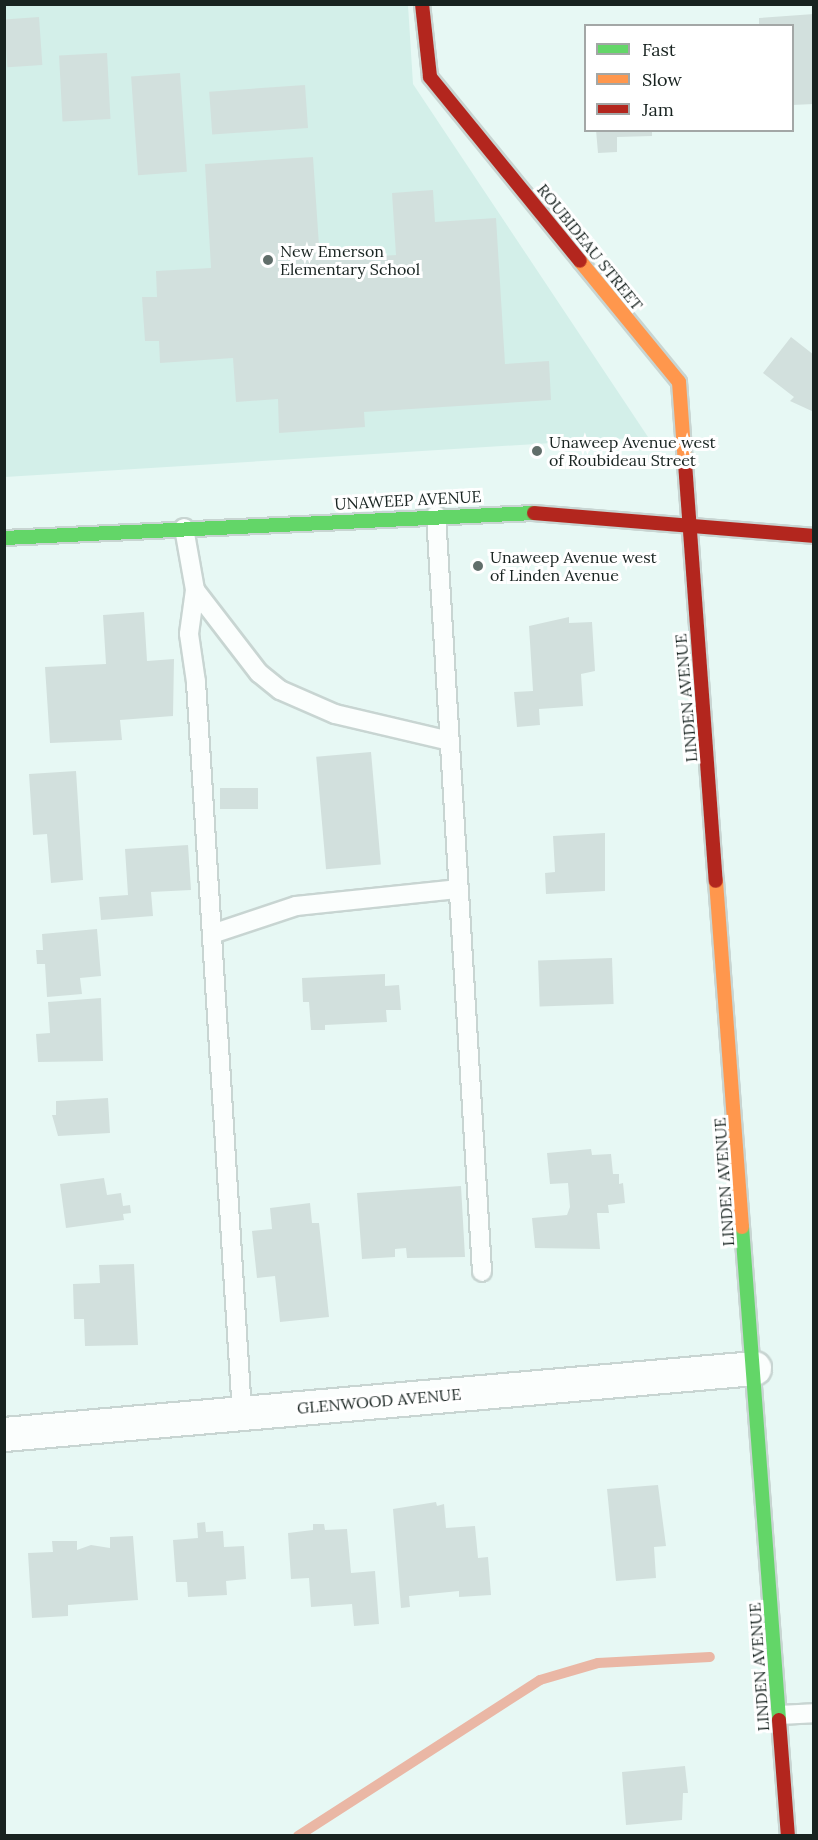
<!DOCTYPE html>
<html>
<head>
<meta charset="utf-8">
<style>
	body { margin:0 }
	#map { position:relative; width:818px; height:1840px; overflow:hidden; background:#e7f8f4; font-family:Lora,serif }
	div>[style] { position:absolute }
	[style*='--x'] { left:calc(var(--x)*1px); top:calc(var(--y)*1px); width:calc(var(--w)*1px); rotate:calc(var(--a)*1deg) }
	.built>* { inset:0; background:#d3efe9 }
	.stream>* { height:10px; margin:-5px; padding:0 5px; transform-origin:5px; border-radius:5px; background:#eab7a5 }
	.building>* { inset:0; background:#d2e0dd; transform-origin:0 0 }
	.roads { filter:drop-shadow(2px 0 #c8d5d2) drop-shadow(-2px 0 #c8d5d2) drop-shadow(0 2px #c8d5d2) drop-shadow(0 -2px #c8d5d2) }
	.lane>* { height:18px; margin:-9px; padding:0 9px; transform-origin:9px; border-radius:9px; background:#fbfefd }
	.street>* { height:33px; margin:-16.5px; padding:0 16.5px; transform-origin:16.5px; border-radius:16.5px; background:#fbfefd }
	.fast>* { height:14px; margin:-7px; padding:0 7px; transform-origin:7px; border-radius:7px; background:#63d668 }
	.slow>* { height:14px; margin:-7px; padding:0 7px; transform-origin:7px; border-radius:7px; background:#ff974d }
	.jam>* { height:14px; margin:-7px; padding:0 7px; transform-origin:7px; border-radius:7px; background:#b3261e }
	.dots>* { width:16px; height:16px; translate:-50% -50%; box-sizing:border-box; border:3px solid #fff; border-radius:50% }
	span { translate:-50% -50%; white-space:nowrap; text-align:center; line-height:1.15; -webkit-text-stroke:6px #fff; paint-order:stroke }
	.street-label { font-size:16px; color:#182320 }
	.poi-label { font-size:16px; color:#182320 }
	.left { translate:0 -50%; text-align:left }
	.frame { position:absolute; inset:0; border:6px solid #182320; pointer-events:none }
	.legend { position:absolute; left:584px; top:24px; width:210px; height:108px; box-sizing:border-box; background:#fff; border:2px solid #a3a7a6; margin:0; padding:8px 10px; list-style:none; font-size:18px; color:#182320 }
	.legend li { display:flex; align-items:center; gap:12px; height:30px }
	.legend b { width:30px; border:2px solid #a3a7a6 }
</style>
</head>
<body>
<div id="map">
	<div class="built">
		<div style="clip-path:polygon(5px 5px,408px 5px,413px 84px,648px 437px,5px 477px)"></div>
	</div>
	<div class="stream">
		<div style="--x:298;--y:1836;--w:288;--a:-32.8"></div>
		<div style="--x:540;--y:1680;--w:60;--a:-16.3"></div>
		<div style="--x:598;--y:1663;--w:112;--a:-3.1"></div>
	</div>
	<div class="building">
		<div style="clip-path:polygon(814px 14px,814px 104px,792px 105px,792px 26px,759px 26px,759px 18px)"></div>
		<div style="left:39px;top:17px;width:48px;height:35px;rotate:86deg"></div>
		<div style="left:107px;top:53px;width:66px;height:48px;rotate:87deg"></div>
		<div style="left:180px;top:73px;width:99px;height:49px;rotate:86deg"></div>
		<div style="left:305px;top:85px;width:43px;height:96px;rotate:86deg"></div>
		<div style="clip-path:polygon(596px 130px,652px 130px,652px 136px,617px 137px,617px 152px,598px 153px)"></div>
		<div style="clip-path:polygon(313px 157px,320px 260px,396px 255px,392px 193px,433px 190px,435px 222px,496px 218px,505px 364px,549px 361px,551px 400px,364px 412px,365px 427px,279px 433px,278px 399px,236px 402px,233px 358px,160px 363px,159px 341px,145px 341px,142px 297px,157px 297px,156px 271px,211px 268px,205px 164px)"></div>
		<div style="clip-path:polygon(791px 337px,814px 355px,814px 412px,790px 401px,794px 397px,763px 373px)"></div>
		<div style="clip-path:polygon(144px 612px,147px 661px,174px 659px,173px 716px,120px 720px,122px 740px,50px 743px,45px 667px,106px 664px,103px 615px)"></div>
		<div style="clip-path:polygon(569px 617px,569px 623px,592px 622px,595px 671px,581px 674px,583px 706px,539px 709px,540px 725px,517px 727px,514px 692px,533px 691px,529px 626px)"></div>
		<div style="left:371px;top:752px;width:113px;height:55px;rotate:85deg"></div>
		<div style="clip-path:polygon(76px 771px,83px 880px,51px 883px,47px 834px,33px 835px,29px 774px)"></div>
		<div style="left:258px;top:788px;width:21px;height:38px;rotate:90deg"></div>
		<div style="clip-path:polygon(605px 833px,605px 891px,546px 894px,545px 873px,555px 872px,553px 836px)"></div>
		<div style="clip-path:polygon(188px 845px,191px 890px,151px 892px,153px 916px,101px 920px,99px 897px,128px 895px,125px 849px)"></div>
		<div style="clip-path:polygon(97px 929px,101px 976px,80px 978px,82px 994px,47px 997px,45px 964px,37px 964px,36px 950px,43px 950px,42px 934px)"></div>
		<div style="left:612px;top:958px;width:46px;height:74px;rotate:88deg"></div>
		<div style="clip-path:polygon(385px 974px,385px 986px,399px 985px,401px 1010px,386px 1010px,387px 1022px,325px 1025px,325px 1030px,311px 1030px,309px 1002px,303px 1002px,302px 978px)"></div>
		<div style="clip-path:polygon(101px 998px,103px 1061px,38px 1062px,36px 1034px,50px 1033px,48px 1002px)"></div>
		<div style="clip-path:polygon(108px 1098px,110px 1133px,58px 1136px,52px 1115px,56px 1115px,56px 1101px)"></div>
		<div style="clip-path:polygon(591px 1149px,592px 1155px,611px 1154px,613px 1174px,619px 1174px,619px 1184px,623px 1183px,625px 1203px,608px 1205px,609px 1213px,597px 1213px,600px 1249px,535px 1248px,532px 1218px,567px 1215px,570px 1207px,568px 1183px,550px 1184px,547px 1153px)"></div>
		<div style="clip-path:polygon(104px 1178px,107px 1195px,121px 1193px,123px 1206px,130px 1205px,131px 1213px,123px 1214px,124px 1220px,66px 1228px,60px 1184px)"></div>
		<div style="clip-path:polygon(461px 1186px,465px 1257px,407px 1258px,406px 1248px,395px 1249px,395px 1257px,362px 1259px,357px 1193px)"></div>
		<div style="clip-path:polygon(310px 1203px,312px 1223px,319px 1223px,329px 1317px,280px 1322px,275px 1276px,257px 1278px,252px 1231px,272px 1229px,270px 1208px)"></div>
		<div style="clip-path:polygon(134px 1264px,138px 1345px,85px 1346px,84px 1319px,74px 1319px,73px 1284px,100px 1283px,99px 1265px)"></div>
		<div style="clip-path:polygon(658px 1485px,666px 1546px,654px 1547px,656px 1578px,616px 1581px,607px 1489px)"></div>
		<div style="clip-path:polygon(436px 1502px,437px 1506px,444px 1504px,446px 1528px,475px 1526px,478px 1558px,488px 1557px,491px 1595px,459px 1597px,459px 1591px,409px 1596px,410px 1607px,401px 1608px,393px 1509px)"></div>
		<div style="clip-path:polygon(205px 1522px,206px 1532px,223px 1531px,224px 1547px,244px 1546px,246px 1579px,226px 1581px,227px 1595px,188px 1597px,187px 1582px,176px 1582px,173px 1540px,198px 1538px,197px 1523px)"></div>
		<div style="clip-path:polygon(313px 1524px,324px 1524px,325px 1530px,347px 1529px,351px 1573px,375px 1571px,379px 1624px,354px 1626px,352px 1604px,311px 1607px,309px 1578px,291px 1579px,288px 1533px,313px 1530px)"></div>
		<div style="clip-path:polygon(133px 1536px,138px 1600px,68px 1605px,68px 1616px,32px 1618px,28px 1553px,53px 1552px,52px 1541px,77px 1541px,77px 1550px,91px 1545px,110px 1548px,110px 1537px)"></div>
		<div style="clip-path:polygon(685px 1766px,688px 1793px,683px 1793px,682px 1820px,626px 1825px,622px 1772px)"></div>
	</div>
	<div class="roads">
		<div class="lane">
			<div style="--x:436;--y:515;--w:758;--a:86.52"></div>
			<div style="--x:184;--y:528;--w:63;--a:79.9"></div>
			<div style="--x:195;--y:590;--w:105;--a:52.4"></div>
			<div style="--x:259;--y:673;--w:27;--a:39"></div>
			<div style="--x:280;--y:690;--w:60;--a:23.6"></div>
			<div style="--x:335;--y:714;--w:118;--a:13.2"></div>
			<div style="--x:195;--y:590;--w:44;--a:97.8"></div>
			<div style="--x:189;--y:634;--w:49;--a:81.7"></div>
			<div style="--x:196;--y:682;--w:732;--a:86.4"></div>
			<div style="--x:212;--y:934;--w:89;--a:-18.4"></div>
			<div style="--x:296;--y:906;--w:164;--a:-6"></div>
			<div style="--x:779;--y:1715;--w:35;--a:-3"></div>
		</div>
		<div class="street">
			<div style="--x:4;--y:1434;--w:753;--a:-5.03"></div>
		</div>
		<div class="fast">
			<div style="--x:4;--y:538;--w:531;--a:-2.7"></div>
			<div style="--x:742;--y:1227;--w:494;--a:85.7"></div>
		</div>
		<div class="slow">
			<div style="--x:580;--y:261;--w:156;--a:50.7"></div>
			<div style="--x:679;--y:382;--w:81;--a:85.8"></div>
			<div style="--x:716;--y:881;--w:347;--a:85.7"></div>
		</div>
		<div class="jam">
			<div style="--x:422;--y:4;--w:73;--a:83.7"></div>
			<div style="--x:430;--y:77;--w:237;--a:50.8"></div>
			<div style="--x:685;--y:463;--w:419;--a:85.8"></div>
			<div style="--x:534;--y:513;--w:281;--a:4.7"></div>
			<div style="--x:779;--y:1720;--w:116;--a:85.6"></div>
		</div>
	</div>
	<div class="dots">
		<div style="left:268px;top:260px;background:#606e6a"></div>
		<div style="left:537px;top:451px;background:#606e6a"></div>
		<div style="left:478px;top:566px;background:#606e6a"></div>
	</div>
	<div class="street-label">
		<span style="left:590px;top:247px;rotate:51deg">ROUBIDEAU STREET</span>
		<span style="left:408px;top:500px;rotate:-3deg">UNAWEEP AVENUE</span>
		<span style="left:686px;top:698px;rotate:-95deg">LINDEN AVENUE</span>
		<span style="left:724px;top:1182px;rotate:-94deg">LINDEN AVENUE</span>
		<span style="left:379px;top:1401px;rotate:-5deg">GLENWOOD AVENUE</span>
		<span style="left:759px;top:1667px;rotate:-94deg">LINDEN AVENUE</span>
	</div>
	<div class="poi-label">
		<span class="left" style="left:280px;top:260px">New Emerson<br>Elementary School</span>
		<span class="left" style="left:549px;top:451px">Unaweep Avenue west<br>of Roubideau Street</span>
		<span class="left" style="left:490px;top:566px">Unaweep Avenue west<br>of Linden Avenue</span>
	</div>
	<div class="frame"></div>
	<ul class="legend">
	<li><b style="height:8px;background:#63d668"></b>Fast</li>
	<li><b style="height:8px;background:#ff974d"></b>Slow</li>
	<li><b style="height:8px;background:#b3261e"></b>Jam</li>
	</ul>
</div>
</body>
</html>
